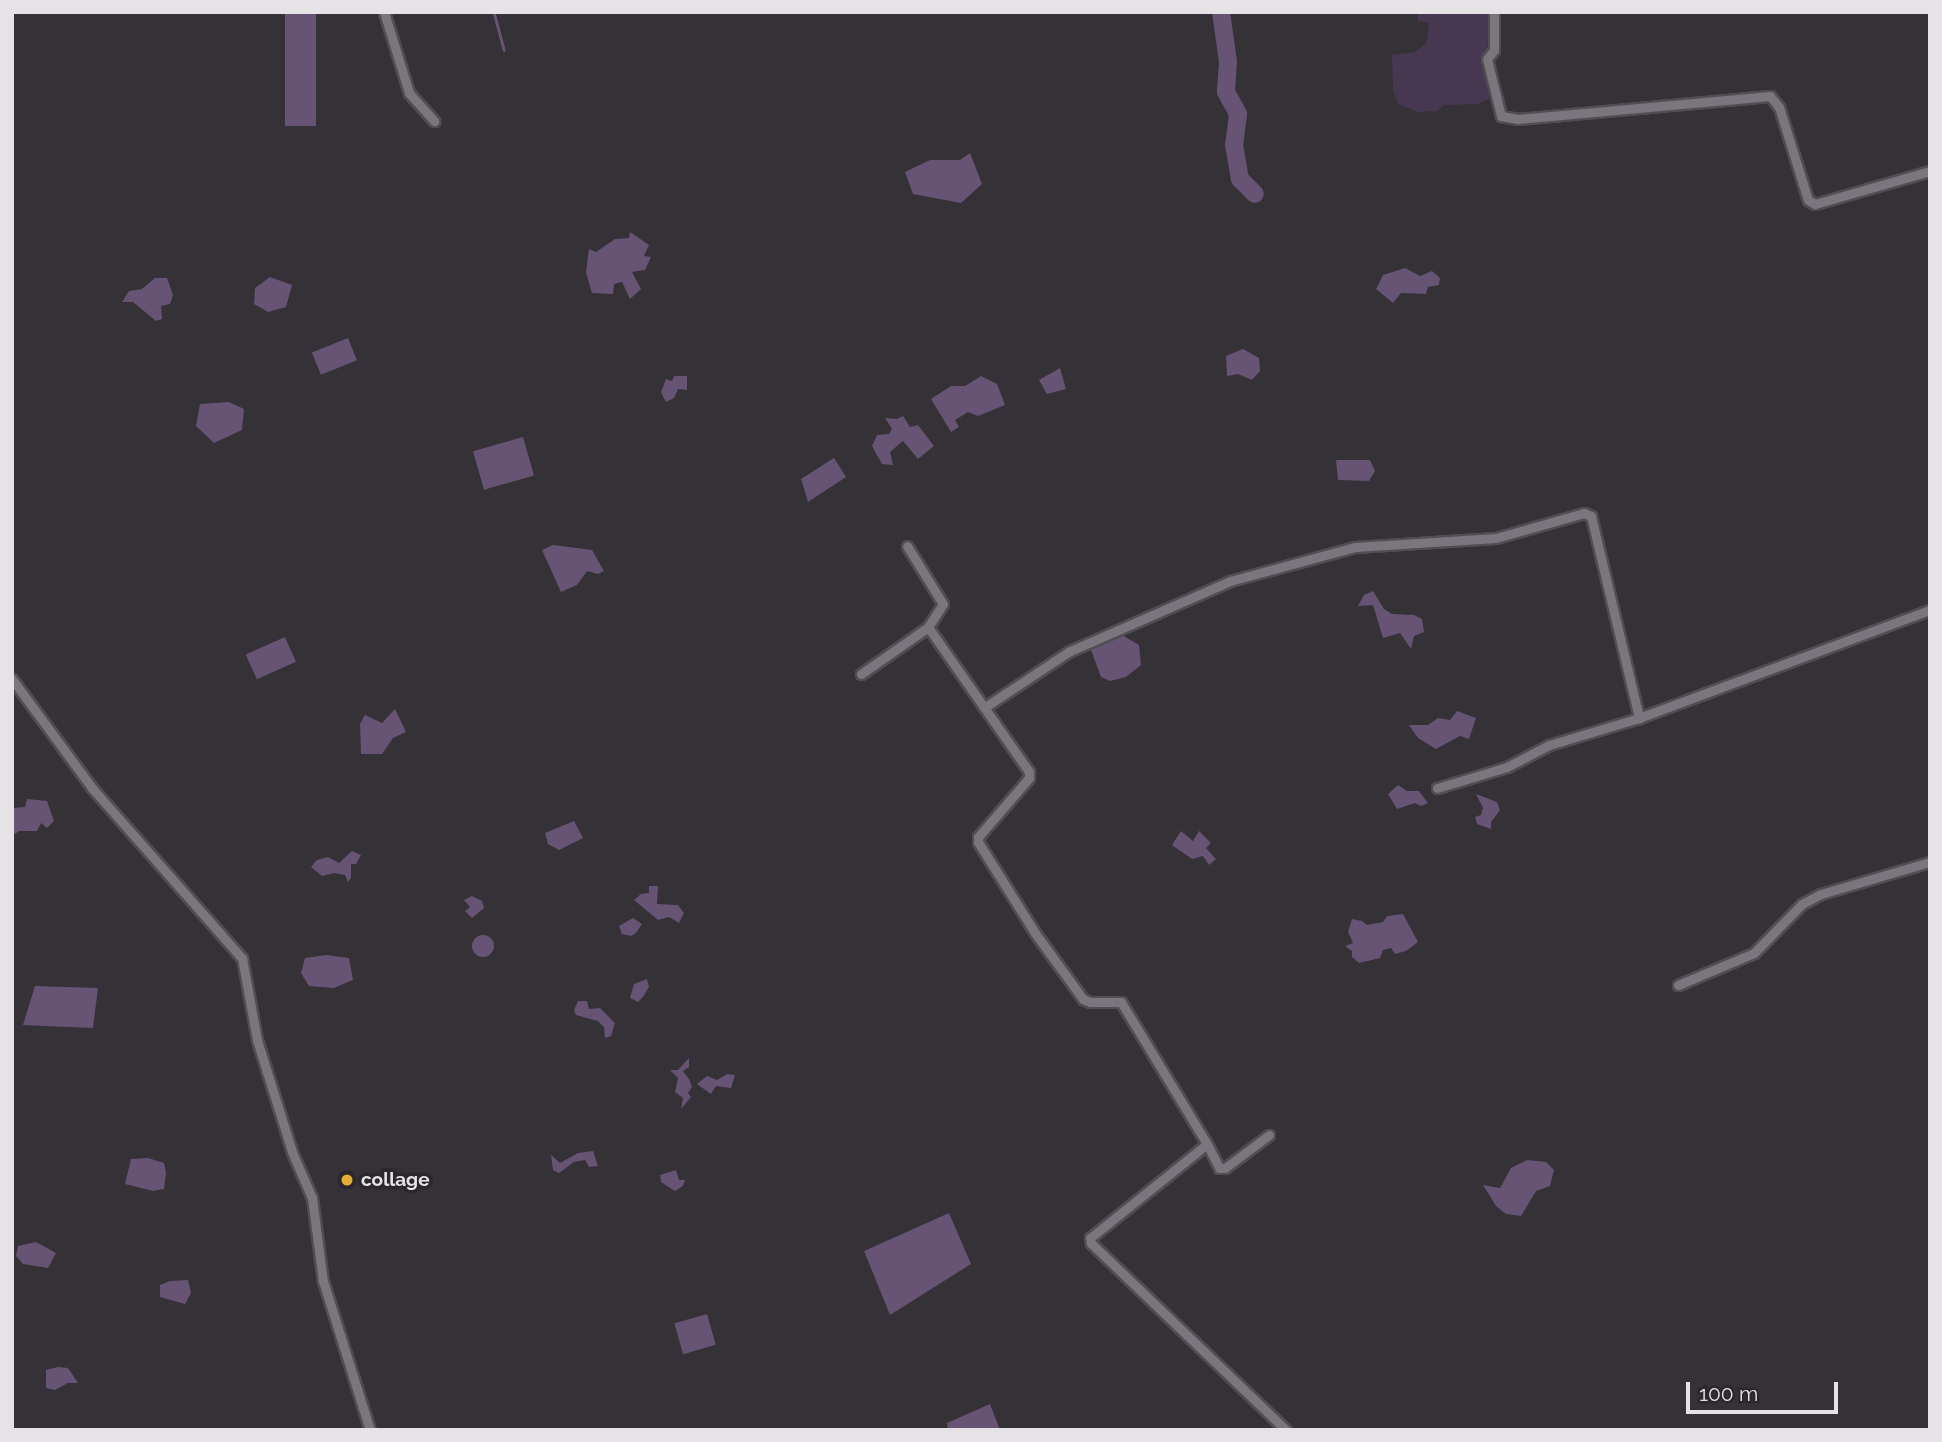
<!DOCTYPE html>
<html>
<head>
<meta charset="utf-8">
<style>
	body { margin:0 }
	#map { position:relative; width:1942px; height:1442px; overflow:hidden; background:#343137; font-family:Raleway,sans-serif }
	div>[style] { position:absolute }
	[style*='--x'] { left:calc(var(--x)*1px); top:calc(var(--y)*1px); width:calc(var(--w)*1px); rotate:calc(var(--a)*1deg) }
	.green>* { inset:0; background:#473751 }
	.forest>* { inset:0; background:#675374; transform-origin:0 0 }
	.round { border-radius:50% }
	.stream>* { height:2.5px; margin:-1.25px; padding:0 1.25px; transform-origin:1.25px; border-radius:1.25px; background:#675374 }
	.river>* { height:18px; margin:-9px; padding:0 9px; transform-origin:9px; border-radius:9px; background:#675374 }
	.roads { filter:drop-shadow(2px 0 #514e52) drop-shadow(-2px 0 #514e52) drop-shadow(0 2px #514e52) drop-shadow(0 -2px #514e52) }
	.street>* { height:9px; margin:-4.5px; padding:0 4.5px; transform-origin:4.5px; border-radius:4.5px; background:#7a767d }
	.dots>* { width:19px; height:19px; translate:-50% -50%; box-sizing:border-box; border:4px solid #2a272d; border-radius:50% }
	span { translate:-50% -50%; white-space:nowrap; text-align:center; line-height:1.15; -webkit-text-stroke:7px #2a272d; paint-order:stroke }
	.poi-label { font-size:19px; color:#e6e3e7; font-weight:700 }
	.left { translate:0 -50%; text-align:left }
	.frame { position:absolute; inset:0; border:14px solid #e6e3e7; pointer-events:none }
	.scale { position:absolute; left:1686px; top:1382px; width:152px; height:32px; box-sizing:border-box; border:4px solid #e6e3e7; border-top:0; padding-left:9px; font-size:21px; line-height:24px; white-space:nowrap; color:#e6e3e7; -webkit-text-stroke:5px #2a272d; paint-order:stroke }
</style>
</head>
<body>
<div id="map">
	<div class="green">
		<div style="clip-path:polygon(1417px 12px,1489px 12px,1490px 30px,1484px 65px,1488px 75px,1489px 99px,1478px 104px,1444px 105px,1437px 111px,1418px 112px,1398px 104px,1393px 91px,1392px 55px,1415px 52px,1426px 44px,1429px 23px,1418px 21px)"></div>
	</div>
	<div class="forest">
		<div style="left:285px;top:12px;width:31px;height:114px"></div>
		<div style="clip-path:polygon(970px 153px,982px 184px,961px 203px,913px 194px,905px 172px,930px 160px,960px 160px)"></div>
		<div style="clip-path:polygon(630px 232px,649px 245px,644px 256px,651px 257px,645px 270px,632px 272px,641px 289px,630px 299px,622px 282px,614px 284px,613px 294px,592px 293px,586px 272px,589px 249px,596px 252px,615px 239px,629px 238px)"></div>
		<div style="clip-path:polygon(1405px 268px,1420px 276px,1432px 271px,1440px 278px,1439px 285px,1428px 287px,1426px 294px,1401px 293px,1393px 303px,1376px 289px,1383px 275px)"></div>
		<div style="clip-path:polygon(270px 277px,292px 285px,286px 307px,268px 312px,254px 304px,255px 288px)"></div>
		<div style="clip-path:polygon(155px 278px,167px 278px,173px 295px,170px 304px,161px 306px,162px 319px,156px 321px,133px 302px,122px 302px,129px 291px,142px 289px)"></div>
		<div style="left:348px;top:338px;width:24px;height:39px;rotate:68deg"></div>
		<div style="clip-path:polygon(1243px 349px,1259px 358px,1260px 371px,1252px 380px,1238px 374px,1227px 376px,1226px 356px)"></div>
		<div style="clip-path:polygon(1060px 368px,1066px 389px,1047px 394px,1039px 380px)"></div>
		<div style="clip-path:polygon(674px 376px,687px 376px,687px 390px,678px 389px,674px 398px,666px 402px,661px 392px,666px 379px,672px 381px)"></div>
		<div style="clip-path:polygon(981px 376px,997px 384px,1005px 405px,978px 416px,968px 412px,955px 420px,959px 427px,951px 432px,931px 399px,951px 386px,965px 386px)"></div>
		<div style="clip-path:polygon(229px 402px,244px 409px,242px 430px,214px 443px,196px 426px,200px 404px)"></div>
		<div style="clip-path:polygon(903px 416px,910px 427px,918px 425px,934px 446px,918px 459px,903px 441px,890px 452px,893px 465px,882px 464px,872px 446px,877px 435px,889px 434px,892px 429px,885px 418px,897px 419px)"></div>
		<div style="left:523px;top:437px;width:40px;height:52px;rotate:74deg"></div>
		<div style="clip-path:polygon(834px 458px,846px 477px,808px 502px,801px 479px)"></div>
		<div style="clip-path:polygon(1336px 460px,1370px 460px,1375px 471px,1369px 481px,1338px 480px)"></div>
		<div style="clip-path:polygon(553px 545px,592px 550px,604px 571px,598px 574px,587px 571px,577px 585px,561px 592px,542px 550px)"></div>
		<div style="clip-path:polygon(1373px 591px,1384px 609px,1392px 614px,1414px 615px,1422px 619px,1424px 632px,1414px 636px,1411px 649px,1400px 633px,1383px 638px,1373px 605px,1358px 606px,1364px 595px)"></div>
		<div style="clip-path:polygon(1122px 635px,1139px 645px,1141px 665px,1126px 677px,1110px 681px,1101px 677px,1091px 650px)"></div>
		<div style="left:285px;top:637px;width:27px;height:43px;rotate:66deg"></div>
		<div style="clip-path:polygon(395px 709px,406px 732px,393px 738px,382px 754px,361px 754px,360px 724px,365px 715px,382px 723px)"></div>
		<div style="clip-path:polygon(1457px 711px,1476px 718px,1469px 739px,1460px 736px,1436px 749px,1418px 738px,1409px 725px,1428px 725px,1438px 718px,1450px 720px)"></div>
		<div style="clip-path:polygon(1398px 785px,1407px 791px,1419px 791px,1428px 803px,1421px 806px,1415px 803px,1397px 809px,1388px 794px)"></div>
		<div style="clip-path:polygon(1476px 794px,1497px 802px,1500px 810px,1491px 822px,1491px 829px,1477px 824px,1475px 817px,1481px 815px,1483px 808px)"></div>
		<div style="clip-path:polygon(27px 799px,47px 801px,54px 821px,47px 828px,41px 823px,37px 831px,19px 831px,12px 836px,12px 808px,25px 807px)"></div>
		<div style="clip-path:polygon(574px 821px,583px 838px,559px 850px,548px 844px,545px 833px)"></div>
		<div style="clip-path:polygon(1181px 831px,1193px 841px,1199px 831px,1211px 843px,1206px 848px,1216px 859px,1209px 865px,1203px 856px,1192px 859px,1172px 845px)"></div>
		<div style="clip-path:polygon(352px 851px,361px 855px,356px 864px,351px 864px,351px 878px,348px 882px,345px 875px,334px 873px,322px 876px,311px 867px,317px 860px,328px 857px,339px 863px)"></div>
		<div style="clip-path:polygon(649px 886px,658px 886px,657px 904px,678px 905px,684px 913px,679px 923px,669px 917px,658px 920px,634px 900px,641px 894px,649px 893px)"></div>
		<div style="clip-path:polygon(472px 896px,482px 901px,484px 908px,472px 918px,465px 911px,470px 907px,464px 900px)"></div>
		<div style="clip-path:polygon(1403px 914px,1418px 942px,1406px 951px,1395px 954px,1391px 948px,1383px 950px,1380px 958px,1359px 963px,1352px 957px,1352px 951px,1345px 946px,1353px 943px,1348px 932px,1352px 919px,1362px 921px,1367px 925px,1383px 922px,1387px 916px)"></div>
		<div style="clip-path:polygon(633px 918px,642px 924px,636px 933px,631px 936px,622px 934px,619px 926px)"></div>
		<div class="round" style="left:472px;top:935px;width:22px;height:22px"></div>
		<div style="clip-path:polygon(327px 955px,349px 958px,353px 980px,334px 988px,309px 986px,301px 973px,305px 958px)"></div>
		<div style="clip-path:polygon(647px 979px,649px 987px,643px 997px,638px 1002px,630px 998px,634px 984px)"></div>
		<div style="clip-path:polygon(35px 986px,98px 988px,93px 1028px,23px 1025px)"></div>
		<div style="clip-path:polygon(578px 1001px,587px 1001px,589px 1009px,600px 1008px,615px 1023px,611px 1036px,605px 1038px,604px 1027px,598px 1021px,576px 1015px,574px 1010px)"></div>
		<div style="clip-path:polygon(689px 1058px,689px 1067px,683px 1071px,689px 1079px,692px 1087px,688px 1093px,691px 1097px,681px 1109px,683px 1098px,675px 1092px,678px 1078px,670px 1070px,678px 1070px)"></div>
		<div style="clip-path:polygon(727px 1074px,735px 1075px,731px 1088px,716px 1086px,711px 1094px,697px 1084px,707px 1076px,717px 1080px)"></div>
		<div style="clip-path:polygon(593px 1151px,598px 1166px,589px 1167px,585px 1160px,574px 1162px,559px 1173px,553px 1170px,551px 1155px,560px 1163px,578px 1153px)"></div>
		<div style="clip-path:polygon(148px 1158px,164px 1163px,166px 1173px,164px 1189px,153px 1191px,125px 1184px,131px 1159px)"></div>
		<div style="clip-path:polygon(1527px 1160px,1546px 1162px,1554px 1170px,1550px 1186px,1536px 1191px,1521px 1216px,1506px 1214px,1496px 1206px,1483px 1185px,1500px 1188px,1511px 1168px)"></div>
		<div style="clip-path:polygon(676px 1170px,679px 1180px,685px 1180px,683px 1186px,675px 1191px,661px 1182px,660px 1175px)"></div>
		<div style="clip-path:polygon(949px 1213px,971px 1264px,890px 1315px,864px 1251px)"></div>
		<div style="clip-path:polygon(36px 1242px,56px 1253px,48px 1268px,23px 1264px,16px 1256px,18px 1246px)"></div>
		<div style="clip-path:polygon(188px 1280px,191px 1293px,185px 1304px,160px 1297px,160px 1285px,170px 1281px)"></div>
		<div style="left:707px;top:1314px;width:32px;height:34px;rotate:74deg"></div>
		<div style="clip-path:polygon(58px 1367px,68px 1368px,78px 1383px,68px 1383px,55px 1390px,46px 1388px,46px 1370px)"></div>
		<div style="clip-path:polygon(990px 1404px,1000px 1430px,948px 1430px,947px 1423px)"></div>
	</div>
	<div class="stream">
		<div style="--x:494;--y:12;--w:39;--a:75"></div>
	</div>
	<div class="river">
		<div style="--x:1221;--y:12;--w:50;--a:82"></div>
		<div style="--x:1228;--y:62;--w:30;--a:94"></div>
		<div style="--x:1226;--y:92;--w:25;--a:61"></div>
		<div style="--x:1238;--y:114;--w:31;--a:97"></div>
		<div style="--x:1234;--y:145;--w:35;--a:80"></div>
		<div style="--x:1240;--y:179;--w:21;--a:45"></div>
	</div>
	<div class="roads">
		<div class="street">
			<div style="--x:384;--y:12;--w:85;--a:72.8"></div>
			<div style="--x:409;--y:93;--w:38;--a:48"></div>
			<div style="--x:1494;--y:12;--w:38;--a:90"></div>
			<div style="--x:1494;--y:50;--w:11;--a:128"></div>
			<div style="--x:1487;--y:59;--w:59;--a:76.2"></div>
			<div style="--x:1501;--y:116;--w:17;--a:10"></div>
			<div style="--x:1518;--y:119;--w:253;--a:-5.2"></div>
			<div style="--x:1770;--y:96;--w:14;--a:51"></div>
			<div style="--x:1779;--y:107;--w:97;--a:72.7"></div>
			<div style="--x:1808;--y:200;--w:8;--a:30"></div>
			<div style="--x:1815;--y:204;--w:120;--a:-16"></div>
			<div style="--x:928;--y:627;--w:177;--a:55.1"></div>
			<div style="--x:1029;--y:772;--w:6;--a:90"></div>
			<div style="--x:1029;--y:778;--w:78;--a:130.8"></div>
			<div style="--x:978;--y:837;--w:5;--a:90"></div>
			<div style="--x:978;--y:842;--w:107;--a:57.9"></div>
			<div style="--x:1035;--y:933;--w:82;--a:54"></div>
			<div style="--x:1083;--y:999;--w:8;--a:23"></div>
			<div style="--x:1090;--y:1002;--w:31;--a:0"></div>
			<div style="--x:1121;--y:1002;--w:166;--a:58.8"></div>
			<div style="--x:1207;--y:1144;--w:150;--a:141.2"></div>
			<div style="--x:1090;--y:1238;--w:5;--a:79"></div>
			<div style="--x:1091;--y:1243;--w:270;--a:43.8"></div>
			<div style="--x:861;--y:674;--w:82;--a:-35"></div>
			<div style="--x:928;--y:627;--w:27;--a:-57"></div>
			<div style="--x:943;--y:604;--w:68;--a:-121.8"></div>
			<div style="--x:12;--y:679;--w:135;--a:53.7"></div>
			<div style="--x:92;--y:788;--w:227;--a:48.6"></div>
			<div style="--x:242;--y:958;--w:83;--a:79.6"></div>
			<div style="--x:257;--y:1040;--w:117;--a:72.6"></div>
			<div style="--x:292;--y:1152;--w:50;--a:66.5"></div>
			<div style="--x:312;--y:1198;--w:84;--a:82.5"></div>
			<div style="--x:323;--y:1281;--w:156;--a:72.5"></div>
			<div style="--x:985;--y:707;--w:102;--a:-33.4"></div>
			<div style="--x:1070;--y:651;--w:175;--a:-23.6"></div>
			<div style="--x:1230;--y:581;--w:130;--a:-15.2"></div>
			<div style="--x:1355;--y:547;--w:141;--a:-3.7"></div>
			<div style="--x:1496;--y:538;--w:91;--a:-15.9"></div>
			<div style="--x:1584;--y:513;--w:8;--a:23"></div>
			<div style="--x:1591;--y:516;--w:208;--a:76.6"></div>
			<div style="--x:1639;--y:718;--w:94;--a:163.3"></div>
			<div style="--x:1549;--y:745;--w:47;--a:152.4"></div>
			<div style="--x:1507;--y:767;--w:73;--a:163.3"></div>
			<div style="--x:1639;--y:718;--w:310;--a:-20.4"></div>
			<div style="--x:1678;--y:985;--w:82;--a:-22.8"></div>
			<div style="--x:1754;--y:953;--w:69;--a:-45.6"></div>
			<div style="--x:1802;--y:904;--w:21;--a:-28"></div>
			<div style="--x:1821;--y:894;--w:114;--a:-16.4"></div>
			<div style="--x:1207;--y:1144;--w:27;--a:63"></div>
			<div style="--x:1219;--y:1168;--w:6;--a:0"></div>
			<div style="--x:1225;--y:1168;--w:55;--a:-36.9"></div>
		</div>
	</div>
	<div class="dots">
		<div style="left:347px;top:1180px;background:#e2af34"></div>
	</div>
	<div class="poi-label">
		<span class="left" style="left:361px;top:1180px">collage</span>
	</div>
	<div class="frame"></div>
	<div class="scale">100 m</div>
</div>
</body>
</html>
